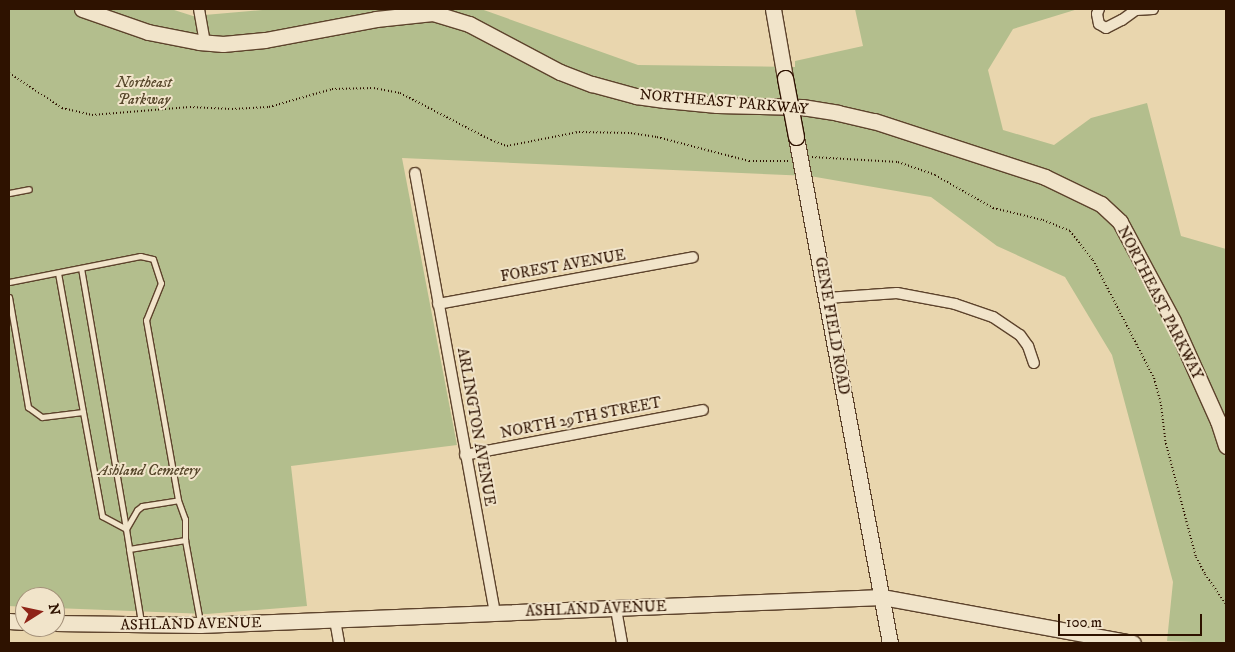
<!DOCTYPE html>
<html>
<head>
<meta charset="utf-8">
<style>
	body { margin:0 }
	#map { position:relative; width:1235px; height:652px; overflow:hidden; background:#e9d6ae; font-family:"IM FELL DW Pica",serif }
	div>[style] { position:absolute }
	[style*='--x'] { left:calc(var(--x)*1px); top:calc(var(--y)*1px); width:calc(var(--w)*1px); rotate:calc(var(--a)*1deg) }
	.green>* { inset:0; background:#b3be8d }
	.path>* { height:2px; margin-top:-1px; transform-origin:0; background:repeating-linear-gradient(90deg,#2e1200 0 1px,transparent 0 3.5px) }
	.roads { filter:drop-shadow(1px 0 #5d432c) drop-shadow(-1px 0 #5d432c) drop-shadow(0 1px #5d432c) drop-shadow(0 -1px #5d432c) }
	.lane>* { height:5px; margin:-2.5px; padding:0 2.5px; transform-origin:2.5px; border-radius:2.5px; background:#f1e4ca }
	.street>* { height:10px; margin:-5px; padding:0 5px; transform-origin:5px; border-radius:5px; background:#f1e4ca }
	.secondary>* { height:15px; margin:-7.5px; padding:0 7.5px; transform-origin:7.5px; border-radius:7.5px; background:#f1e4ca }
	.bridges { filter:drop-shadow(1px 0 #2e1200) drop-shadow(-1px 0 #2e1200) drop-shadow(0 1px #2e1200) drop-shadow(0 -1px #2e1200) }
	.secondary-bridge>* { height:15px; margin:-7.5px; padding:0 7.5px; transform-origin:7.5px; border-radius:7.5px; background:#f1e4ca }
	span { translate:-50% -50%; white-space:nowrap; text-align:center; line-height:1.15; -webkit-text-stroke:4px #f1e4ca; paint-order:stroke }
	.park-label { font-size:15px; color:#56462a; font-style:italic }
	.street-label { font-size:15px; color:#2e1200 }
	.frame { position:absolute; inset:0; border:10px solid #2e1200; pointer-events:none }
	.north { position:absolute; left:15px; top:587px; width:50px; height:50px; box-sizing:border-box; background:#f1e4ca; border:1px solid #a39079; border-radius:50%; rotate:80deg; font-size:14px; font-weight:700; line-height:20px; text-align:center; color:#2e1200 }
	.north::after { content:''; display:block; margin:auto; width:18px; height:22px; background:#8f2418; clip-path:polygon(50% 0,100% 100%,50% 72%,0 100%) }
	.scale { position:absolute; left:1058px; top:614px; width:144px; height:22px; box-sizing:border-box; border:2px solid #2e1200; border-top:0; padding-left:6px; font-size:15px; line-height:18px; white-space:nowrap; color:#2e1200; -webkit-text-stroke:4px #f1e4ca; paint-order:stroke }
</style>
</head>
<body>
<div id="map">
	<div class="green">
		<div style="clip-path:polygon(9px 9px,171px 9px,193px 16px,274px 9px,481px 9px,638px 65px,795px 67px,795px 61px,863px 46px,855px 9px,1078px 9px,1013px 29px,988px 70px,1003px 130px,1054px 145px,1091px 118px,1147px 103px,1181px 236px,1226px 249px,1226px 643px,1167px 641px,1173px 582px,1112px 355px,1065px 277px,997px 246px,931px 197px,810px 176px,402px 158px,457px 445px,291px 466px,307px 606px,207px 614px,55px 608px,55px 597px,25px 597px,25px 607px,9px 606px)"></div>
	</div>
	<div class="path">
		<div style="--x:9;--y:73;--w:64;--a:33.4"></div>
		<div style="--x:62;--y:108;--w:31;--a:13"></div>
		<div style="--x:92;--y:115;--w:98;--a:-4.7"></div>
		<div style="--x:190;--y:107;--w:42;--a:2.7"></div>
		<div style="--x:232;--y:109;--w:37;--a:-3"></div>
		<div style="--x:269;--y:107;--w:66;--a:-15.9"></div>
		<div style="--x:332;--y:89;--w:42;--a:-1.4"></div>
		<div style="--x:374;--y:88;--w:26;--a:11"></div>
		<div style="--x:400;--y:93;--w:102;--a:27.3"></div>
		<div style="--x:491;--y:140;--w:17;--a:21"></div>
		<div style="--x:507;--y:146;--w:73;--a:-11"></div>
		<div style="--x:579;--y:132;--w:52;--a:1.1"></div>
		<div style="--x:631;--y:133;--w:26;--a:9"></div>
		<div style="--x:657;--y:137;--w:95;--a:14.6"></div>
		<div style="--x:749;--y:161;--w:39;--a:0"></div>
		<div style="--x:812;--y:157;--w:86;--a:3.3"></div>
		<div style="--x:898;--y:162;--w:39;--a:19"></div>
		<div style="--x:935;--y:175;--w:67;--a:29.6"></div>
		<div style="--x:993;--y:208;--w:51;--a:13.5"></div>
		<div style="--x:1043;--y:220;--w:29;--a:22"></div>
		<div style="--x:1070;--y:231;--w:37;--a:52"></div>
		<div style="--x:1093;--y:260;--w:133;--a:62.7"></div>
		<div style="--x:1154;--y:378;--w:28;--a:75"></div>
		<div style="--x:1161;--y:405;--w:35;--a:83"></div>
		<div style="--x:1165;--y:440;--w:121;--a:75.2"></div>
		<div style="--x:1196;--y:557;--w:19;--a:62"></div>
		<div style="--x:1205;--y:574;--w:37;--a:55"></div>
	</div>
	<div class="roads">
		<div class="lane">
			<div style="--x:9;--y:193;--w:20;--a:-11"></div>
			<div style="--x:81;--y:268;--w:265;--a:80.2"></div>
			<div style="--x:58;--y:273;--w:141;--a:79.8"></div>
			<div style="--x:9;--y:282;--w:134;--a:-11.2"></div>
			<div style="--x:140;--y:256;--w:13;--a:13"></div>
			<div style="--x:153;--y:259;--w:25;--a:72"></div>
			<div style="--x:161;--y:283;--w:40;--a:112"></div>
			<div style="--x:146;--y:320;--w:183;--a:79.9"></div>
			<div style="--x:178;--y:500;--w:20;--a:70"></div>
			<div style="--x:185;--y:519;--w:21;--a:90"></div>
			<div style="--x:185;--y:540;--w:83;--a:79.6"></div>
			<div style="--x:9;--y:297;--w:112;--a:80.2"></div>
			<div style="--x:28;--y:407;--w:17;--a:36"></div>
			<div style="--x:42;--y:417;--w:41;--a:-7"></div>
			<div style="--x:83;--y:412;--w:106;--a:79.6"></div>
			<div style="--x:102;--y:516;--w:27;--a:28"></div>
			<div style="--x:126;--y:529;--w:20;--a:81"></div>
			<div style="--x:129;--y:549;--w:57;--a:-9.1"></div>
			<div style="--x:126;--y:529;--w:22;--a:-60"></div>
			<div style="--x:137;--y:510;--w:6;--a:-39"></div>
			<div style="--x:142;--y:506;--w:36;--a:-9"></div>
			<div style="--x:129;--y:549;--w:74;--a:80.7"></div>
		</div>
		<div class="street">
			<div style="--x:199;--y:9;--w:34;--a:80"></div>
			<div style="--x:1099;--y:9;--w:5;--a:112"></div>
			<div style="--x:1097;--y:14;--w:10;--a:79"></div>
			<div style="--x:1099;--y:24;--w:8;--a:30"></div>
			<div style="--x:1106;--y:28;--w:18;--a:-27"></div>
			<div style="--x:1122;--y:20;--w:17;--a:-36"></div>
			<div style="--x:1136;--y:10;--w:1;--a:-135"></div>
			<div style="--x:1136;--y:10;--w:17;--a:-3"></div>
			<div style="--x:415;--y:173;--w:447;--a:79.7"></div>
			<div style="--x:827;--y:298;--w:70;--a:-4.1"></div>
			<div style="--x:897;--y:293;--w:59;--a:10.7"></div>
			<div style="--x:955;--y:304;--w:40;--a:18.9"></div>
			<div style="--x:993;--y:317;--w:32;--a:34"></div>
			<div style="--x:1020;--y:335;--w:14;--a:54"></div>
			<div style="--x:1028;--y:346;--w:18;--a:71"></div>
			<div style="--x:438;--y:304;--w:259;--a:-10.4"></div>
			<div style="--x:465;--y:455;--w:242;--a:-10.7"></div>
			<div style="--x:616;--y:609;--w:35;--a:80"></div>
			<div style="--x:335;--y:620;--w:23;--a:80"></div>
		</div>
		<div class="secondary">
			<div style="--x:82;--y:9;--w:70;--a:19.2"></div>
			<div style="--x:148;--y:32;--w:52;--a:11.1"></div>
			<div style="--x:199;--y:42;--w:24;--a:5"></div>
			<div style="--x:223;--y:44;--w:42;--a:-5.4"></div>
			<div style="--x:265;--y:40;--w:113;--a:-10.7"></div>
			<div style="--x:376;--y:19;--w:57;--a:-6"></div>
			<div style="--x:433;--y:13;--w:38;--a:17"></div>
			<div style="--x:469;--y:24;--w:103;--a:27.8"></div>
			<div style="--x:560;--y:72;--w:34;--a:21"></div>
			<div style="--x:592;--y:84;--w:46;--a:15.3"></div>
			<div style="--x:636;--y:96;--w:29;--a:8"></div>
			<div style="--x:665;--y:100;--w:52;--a:5.5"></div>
			<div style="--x:717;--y:105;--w:85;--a:1.3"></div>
			<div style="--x:802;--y:107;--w:36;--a:9"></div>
			<div style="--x:838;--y:113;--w:37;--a:13"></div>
			<div style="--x:874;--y:121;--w:180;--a:18.1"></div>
			<div style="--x:1045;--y:177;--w:62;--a:25.7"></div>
			<div style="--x:1101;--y:204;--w:26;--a:43"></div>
			<div style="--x:1120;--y:222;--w:112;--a:61.8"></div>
			<div style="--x:1173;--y:321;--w:110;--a:65.8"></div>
			<div style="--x:1218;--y:421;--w:26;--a:72"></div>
			<div style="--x:773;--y:9;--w:70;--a:80.1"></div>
			<div style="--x:796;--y:137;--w:515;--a:79.48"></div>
			<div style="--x:9;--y:621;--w:16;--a:4"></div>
			<div style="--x:55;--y:623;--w:145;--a:0.8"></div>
			<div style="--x:200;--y:625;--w:683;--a:-2.35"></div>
			<div style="--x:882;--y:597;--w:255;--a:10.4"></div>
		</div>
	</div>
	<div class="bridges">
		<div class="secondary-bridge">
			<div style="--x:785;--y:78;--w:60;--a:79.4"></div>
		</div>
	</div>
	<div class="park-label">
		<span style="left:144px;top:91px">Northeast<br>Parkway</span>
		<span style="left:149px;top:471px">Ashland Cemetery</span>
	</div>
	<div class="street-label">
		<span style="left:724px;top:102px;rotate:5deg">NORTHEAST PARKWAY</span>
		<span style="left:563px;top:266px;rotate:-10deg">FOREST AVENUE</span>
		<span style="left:1160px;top:303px;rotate:63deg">NORTHEAST PARKWAY</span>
		<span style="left:832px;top:326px;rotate:80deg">GENE FIELD ROAD</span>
		<span style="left:581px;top:418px;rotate:-11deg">NORTH 29TH STREET</span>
		<span style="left:476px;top:427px;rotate:80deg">ARLINGTON AVENUE</span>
		<span style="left:596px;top:609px;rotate:-2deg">ASHLAND AVENUE</span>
		<span style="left:191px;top:624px;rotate:-1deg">ASHLAND AVENUE</span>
	</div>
	<div class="frame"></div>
	<div class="north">N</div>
	<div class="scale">100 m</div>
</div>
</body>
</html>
